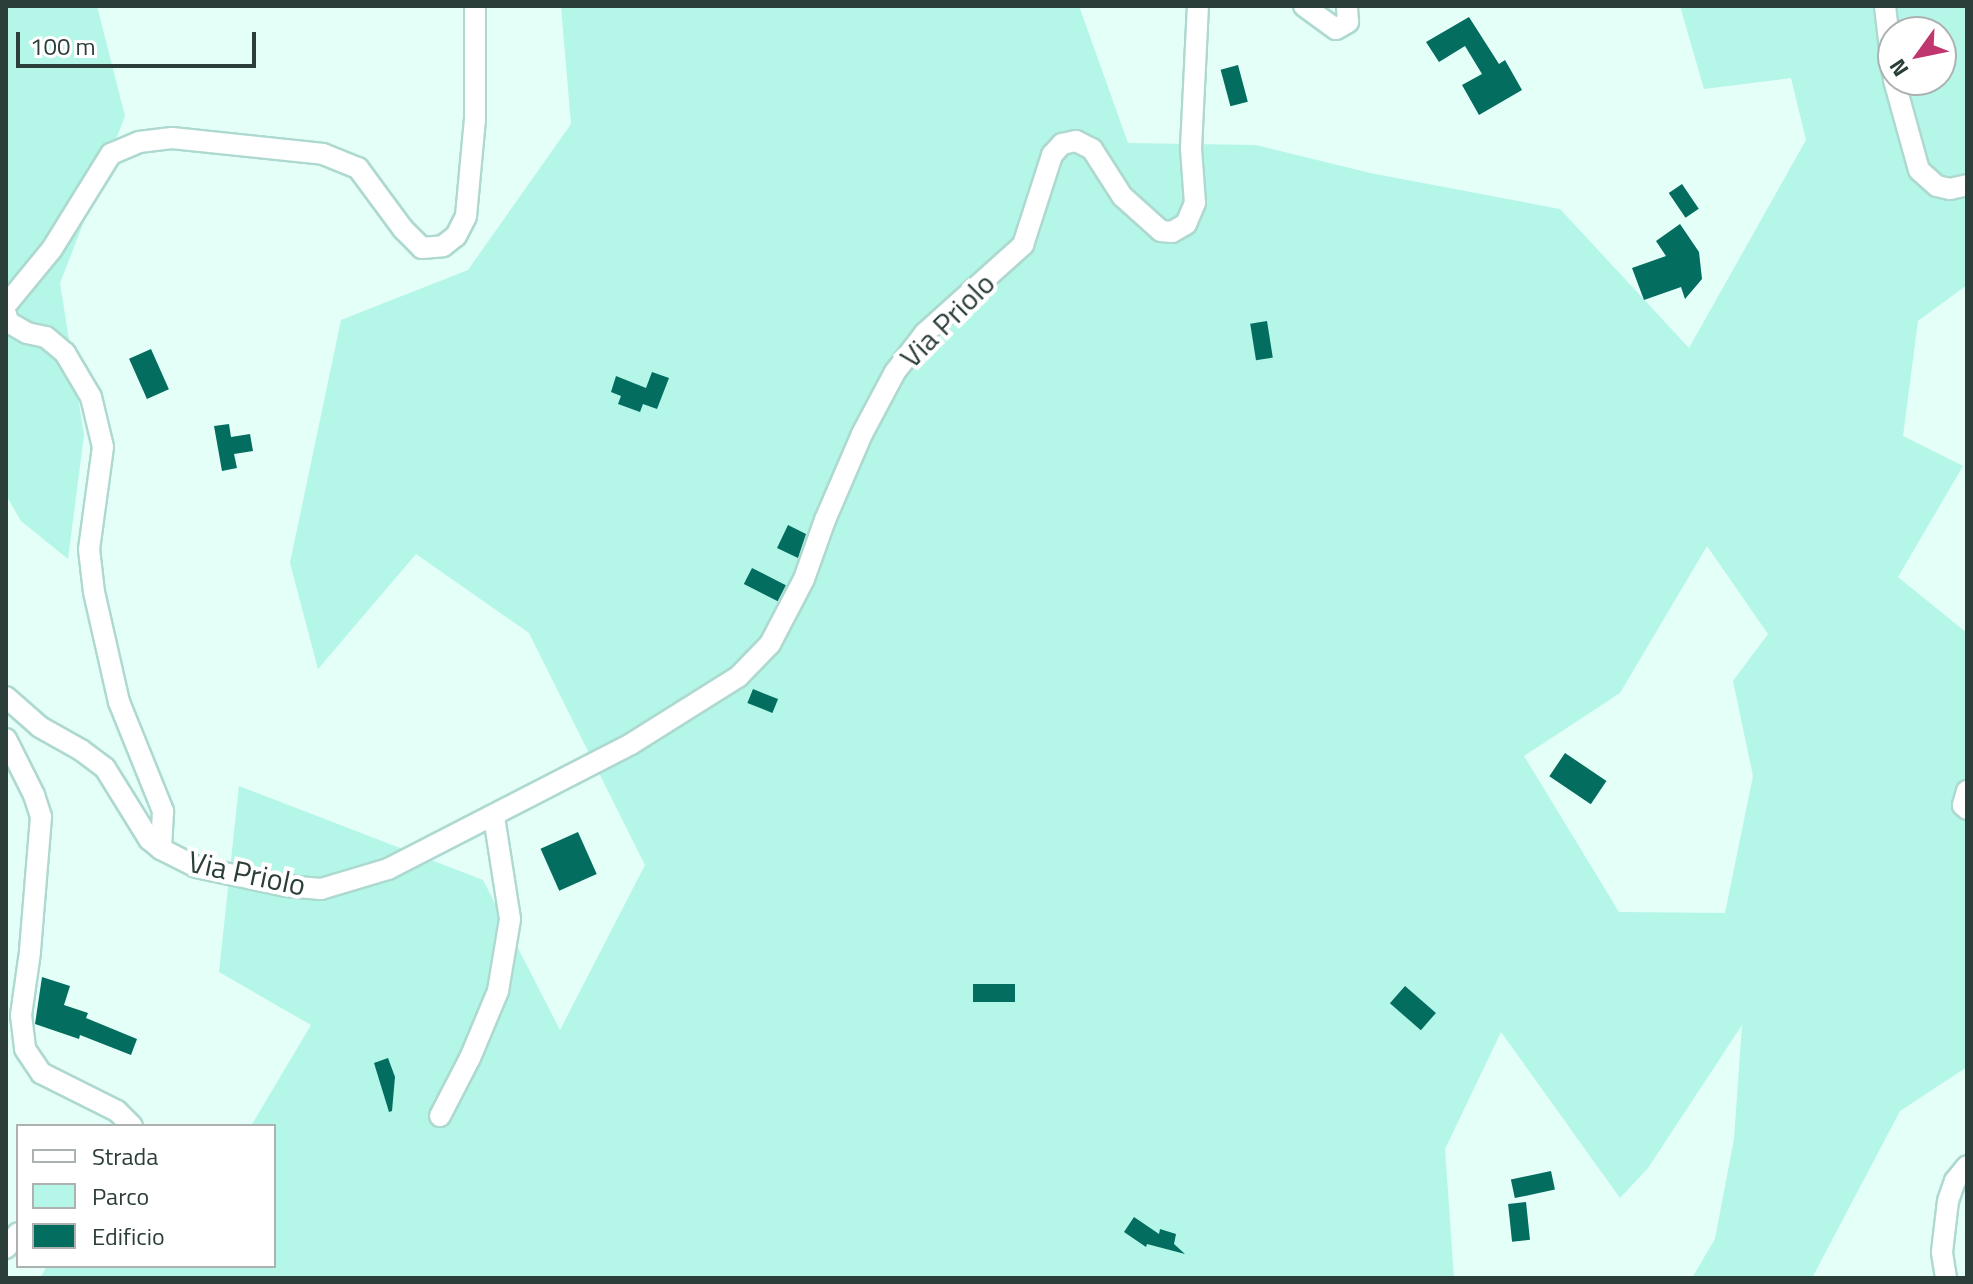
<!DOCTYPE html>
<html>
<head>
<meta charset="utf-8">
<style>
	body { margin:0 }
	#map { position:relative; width:1973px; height:1284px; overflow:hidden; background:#e4fef8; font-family:"Titillium Web",sans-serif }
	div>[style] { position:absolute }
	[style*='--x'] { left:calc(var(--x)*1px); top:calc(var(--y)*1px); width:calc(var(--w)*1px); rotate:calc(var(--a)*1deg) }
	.green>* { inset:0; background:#b4f6e8 }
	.building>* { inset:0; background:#036d5f; transform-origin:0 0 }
	.roads { filter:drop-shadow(2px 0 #aed9d0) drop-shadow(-2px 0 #aed9d0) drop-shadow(0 2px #aed9d0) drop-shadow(0 -2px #aed9d0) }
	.street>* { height:20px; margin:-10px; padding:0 10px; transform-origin:10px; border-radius:10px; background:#fff }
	span { translate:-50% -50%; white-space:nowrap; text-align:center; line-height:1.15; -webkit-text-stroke:8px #fff; paint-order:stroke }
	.street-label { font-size:30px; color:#2c3e3a }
	.frame { position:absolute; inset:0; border:8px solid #2c3e3a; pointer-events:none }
	.legend { position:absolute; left:16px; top:1124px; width:260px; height:144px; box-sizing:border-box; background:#fff; border:2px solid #abb2b0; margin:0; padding:10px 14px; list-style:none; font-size:24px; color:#2c3e3a }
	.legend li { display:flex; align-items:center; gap:16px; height:40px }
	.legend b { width:40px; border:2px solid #abb2b0 }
	.north { position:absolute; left:1877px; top:16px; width:80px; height:80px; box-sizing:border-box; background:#fff; border:2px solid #abb2b0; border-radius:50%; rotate:237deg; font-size:22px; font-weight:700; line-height:32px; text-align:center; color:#2c3e3a }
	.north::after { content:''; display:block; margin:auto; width:28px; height:36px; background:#c0366e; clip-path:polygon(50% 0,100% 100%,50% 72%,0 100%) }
	.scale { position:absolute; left:16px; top:32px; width:240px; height:36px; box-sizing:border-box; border:4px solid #2c3e3a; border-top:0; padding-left:10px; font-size:24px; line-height:28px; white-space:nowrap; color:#2c3e3a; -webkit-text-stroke:6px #fff; paint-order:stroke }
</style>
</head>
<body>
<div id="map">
	<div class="green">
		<div style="clip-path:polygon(6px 6px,97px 6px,125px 116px,60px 283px,84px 435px,68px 559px,21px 521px,6px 495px)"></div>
		<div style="clip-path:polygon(evenodd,561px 6px,1079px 6px,1128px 143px,1256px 145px,1370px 173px,1560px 209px,1689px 348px,1806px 140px,1791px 78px,1704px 89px,1680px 6px,1967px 6px,1967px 285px,1918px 321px,1903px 436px,1963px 466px,1898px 577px,1967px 633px,1967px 1067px,1900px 1111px,1812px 1278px,1692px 1278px,1715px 1239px,1734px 1139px,1742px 1025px,1648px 1168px,1620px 1198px,1501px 1032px,1445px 1149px,1454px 1278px,40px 1278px,47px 1266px,274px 1266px,274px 1126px,251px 1126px,311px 1025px,219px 972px,239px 786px,483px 880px,560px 1030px,645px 865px,529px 633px,416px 554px,318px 669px,290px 563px,341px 320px,468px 270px,571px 124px,561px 6px,1893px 32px,1941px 32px,1941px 80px,1893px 80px,1893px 32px,561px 6px,1707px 546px,1768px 634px,1733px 681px,1753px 776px,1725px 913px,1619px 912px,1524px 756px,1620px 693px,1707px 546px)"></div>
	</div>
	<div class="building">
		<div style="clip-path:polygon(1469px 17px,1499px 64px,1505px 60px,1522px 90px,1479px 115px,1462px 85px,1482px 74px,1465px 46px,1439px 62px,1426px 42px)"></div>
		<div style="left:1238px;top:65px;width:38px;height:18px;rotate:75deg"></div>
		<div style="left:1682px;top:184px;width:30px;height:16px;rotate:56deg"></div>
		<div style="clip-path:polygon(1680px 224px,1699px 252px,1702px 279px,1685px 299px,1681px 287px,1644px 300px,1632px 268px,1666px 256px,1656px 241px)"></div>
		<div style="left:1267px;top:321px;width:37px;height:17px;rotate:81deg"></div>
		<div style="left:151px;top:349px;width:44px;height:24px;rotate:66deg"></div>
		<div style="clip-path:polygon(652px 372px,669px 378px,657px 409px,643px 404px,640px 412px,618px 404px,621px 396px,611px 392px,616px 376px,646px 388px)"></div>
		<div style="clip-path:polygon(229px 424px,231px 437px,250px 434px,253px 451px,234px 454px,237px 468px,222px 471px,214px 426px)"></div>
		<div style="clip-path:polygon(788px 525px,806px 534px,798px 558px,777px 548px)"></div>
		<div style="left:752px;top:568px;width:38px;height:18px;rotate:27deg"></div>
		<div style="left:753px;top:689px;width:27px;height:15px;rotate:22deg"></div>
		<div style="left:1565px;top:753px;width:50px;height:28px;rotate:34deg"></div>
		<div style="left:578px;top:832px;width:46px;height:41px;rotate:66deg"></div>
		<div style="clip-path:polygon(42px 977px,70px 986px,64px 1005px,88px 1013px,86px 1018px,137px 1039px,131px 1055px,80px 1035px,79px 1039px,35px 1024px)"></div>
		<div style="left:1015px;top:984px;width:18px;height:42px;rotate:90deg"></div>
		<div style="left:1405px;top:986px;width:41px;height:23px;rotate:41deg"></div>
		<div style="clip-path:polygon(388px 1058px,395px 1077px,392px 1111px,389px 1112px,374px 1063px)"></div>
		<div style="left:1551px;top:1171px;width:19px;height:41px;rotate:78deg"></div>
		<div style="left:1526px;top:1202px;width:38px;height:18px;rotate:84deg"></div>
		<div style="clip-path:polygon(1134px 1217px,1159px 1234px,1160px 1229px,1176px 1234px,1174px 1244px,1185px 1254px,1147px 1244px,1146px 1247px,1124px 1232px)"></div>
	</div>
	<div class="roads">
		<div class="street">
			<div style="--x:1304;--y:6;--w:39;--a:36"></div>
			<div style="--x:1336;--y:29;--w:14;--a:-30"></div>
			<div style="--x:1348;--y:22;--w:16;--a:-94"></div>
			<div style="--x:1885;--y:6;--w:68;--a:83.3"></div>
			<div style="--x:1894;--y:80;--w:93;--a:74.5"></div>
			<div style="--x:1919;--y:170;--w:24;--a:42"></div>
			<div style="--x:1937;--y:186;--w:13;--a:13"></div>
			<div style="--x:1950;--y:189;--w:17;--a:-13"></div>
			<div style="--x:6;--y:305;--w:72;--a:-50.6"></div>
			<div style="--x:52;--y:249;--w:112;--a:-58.2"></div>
			<div style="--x:111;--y:154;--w:30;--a:-23"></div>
			<div style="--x:139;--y:142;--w:33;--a:-7"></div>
			<div style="--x:172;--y:138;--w:152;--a:6"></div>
			<div style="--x:323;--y:154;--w:38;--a:22"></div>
			<div style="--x:358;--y:168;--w:76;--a:53.6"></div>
			<div style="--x:403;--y:229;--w:27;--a:45"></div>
			<div style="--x:422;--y:248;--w:21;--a:-5"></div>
			<div style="--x:443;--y:246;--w:16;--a:-38"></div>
			<div style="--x:456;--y:236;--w:22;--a:-63"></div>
			<div style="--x:466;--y:216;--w:97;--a:-84.7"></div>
			<div style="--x:475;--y:119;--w:113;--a:-90"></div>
			<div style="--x:6;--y:314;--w:8;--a:76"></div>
			<div style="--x:8;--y:322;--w:22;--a:30"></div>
			<div style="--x:27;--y:333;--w:19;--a:12"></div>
			<div style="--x:46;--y:337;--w:25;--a:40"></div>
			<div style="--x:65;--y:353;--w:51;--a:59.4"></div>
			<div style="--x:91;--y:397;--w:51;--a:76.5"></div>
			<div style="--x:103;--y:447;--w:103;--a:97.8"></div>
			<div style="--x:89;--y:549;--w:43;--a:83.4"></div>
			<div style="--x:94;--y:592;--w:113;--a:77.2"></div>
			<div style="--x:119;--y:702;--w:118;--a:68"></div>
			<div style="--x:163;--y:811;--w:38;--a:93"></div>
			<div style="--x:6;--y:697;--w:45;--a:41.4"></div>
			<div style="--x:40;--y:727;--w:47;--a:29.3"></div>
			<div style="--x:81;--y:750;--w:30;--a:37"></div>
			<div style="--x:105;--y:768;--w:84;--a:58.2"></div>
			<div style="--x:149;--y:839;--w:16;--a:40"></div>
			<div style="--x:161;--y:849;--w:39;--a:27"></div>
			<div style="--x:196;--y:867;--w:92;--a:11.9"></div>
			<div style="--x:286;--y:886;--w:35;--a:5"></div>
			<div style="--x:321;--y:889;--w:70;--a:-16.6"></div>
			<div style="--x:388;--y:869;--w:273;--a:-27.2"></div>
			<div style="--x:631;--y:744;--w:126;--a:-32.1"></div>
			<div style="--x:738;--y:677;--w:46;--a:-45.9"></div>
			<div style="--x:770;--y:644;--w:73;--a:-62.4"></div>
			<div style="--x:804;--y:579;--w:63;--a:-70.4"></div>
			<div style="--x:825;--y:520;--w:94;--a:-66.7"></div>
			<div style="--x:862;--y:434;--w:70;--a:-62"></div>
			<div style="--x:895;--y:372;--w:49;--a:-52.4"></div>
			<div style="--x:925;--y:333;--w:132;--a:-41.9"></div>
			<div style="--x:1023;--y:245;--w:95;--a:-72.1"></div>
			<div style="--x:1052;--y:155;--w:15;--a:-48"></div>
			<div style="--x:1062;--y:144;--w:14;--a:-12"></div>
			<div style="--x:1076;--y:141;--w:18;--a:27"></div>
			<div style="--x:1092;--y:149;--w:56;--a:57.4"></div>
			<div style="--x:1122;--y:196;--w:52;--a:41.9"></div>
			<div style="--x:1161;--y:231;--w:11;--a:5"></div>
			<div style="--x:1172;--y:232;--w:16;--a:-30"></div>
			<div style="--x:1186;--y:224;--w:23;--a:-67"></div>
			<div style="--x:1195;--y:203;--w:55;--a:-94.2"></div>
			<div style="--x:1191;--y:148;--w:142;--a:-87.2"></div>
			<div style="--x:6;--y:739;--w:63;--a:63.4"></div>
			<div style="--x:34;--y:795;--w:23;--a:72"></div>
			<div style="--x:41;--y:817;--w:135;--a:94.7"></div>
			<div style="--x:30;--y:952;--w:64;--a:98.1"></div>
			<div style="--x:21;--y:1015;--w:34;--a:83"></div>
			<div style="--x:25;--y:1049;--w:29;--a:56"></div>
			<div style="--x:41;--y:1073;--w:85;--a:26.6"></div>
			<div style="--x:117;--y:1111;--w:21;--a:45"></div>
			<div style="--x:1967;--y:791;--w:15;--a:106"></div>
			<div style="--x:1963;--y:805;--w:6;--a:45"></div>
			<div style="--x:440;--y:1116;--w:65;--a:-62.7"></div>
			<div style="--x:470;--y:1058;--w:73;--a:-67.3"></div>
			<div style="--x:498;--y:991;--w:73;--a:-80.5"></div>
			<div style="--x:510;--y:919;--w:103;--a:-98.9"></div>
			<div style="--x:6;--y:1248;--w:19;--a:-51"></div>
			<div style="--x:1946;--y:1278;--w:26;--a:-99"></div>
			<div style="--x:1942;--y:1252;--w:51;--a:-83.3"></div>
			<div style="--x:1948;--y:1201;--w:21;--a:-71"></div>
			<div style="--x:1955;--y:1181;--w:19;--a:-51"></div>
		</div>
	</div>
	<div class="street-label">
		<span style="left:947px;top:320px;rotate:-45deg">Via Priolo</span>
		<span style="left:247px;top:873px;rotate:12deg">Via Priolo</span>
	</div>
	<div class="frame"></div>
	<ul class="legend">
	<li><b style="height:10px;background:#fff"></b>Strada</li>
	<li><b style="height:22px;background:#b4f6e8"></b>Parco</li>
	<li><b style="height:22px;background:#036d5f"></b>Edificio</li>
	</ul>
	<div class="north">N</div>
	<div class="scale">100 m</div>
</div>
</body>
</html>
